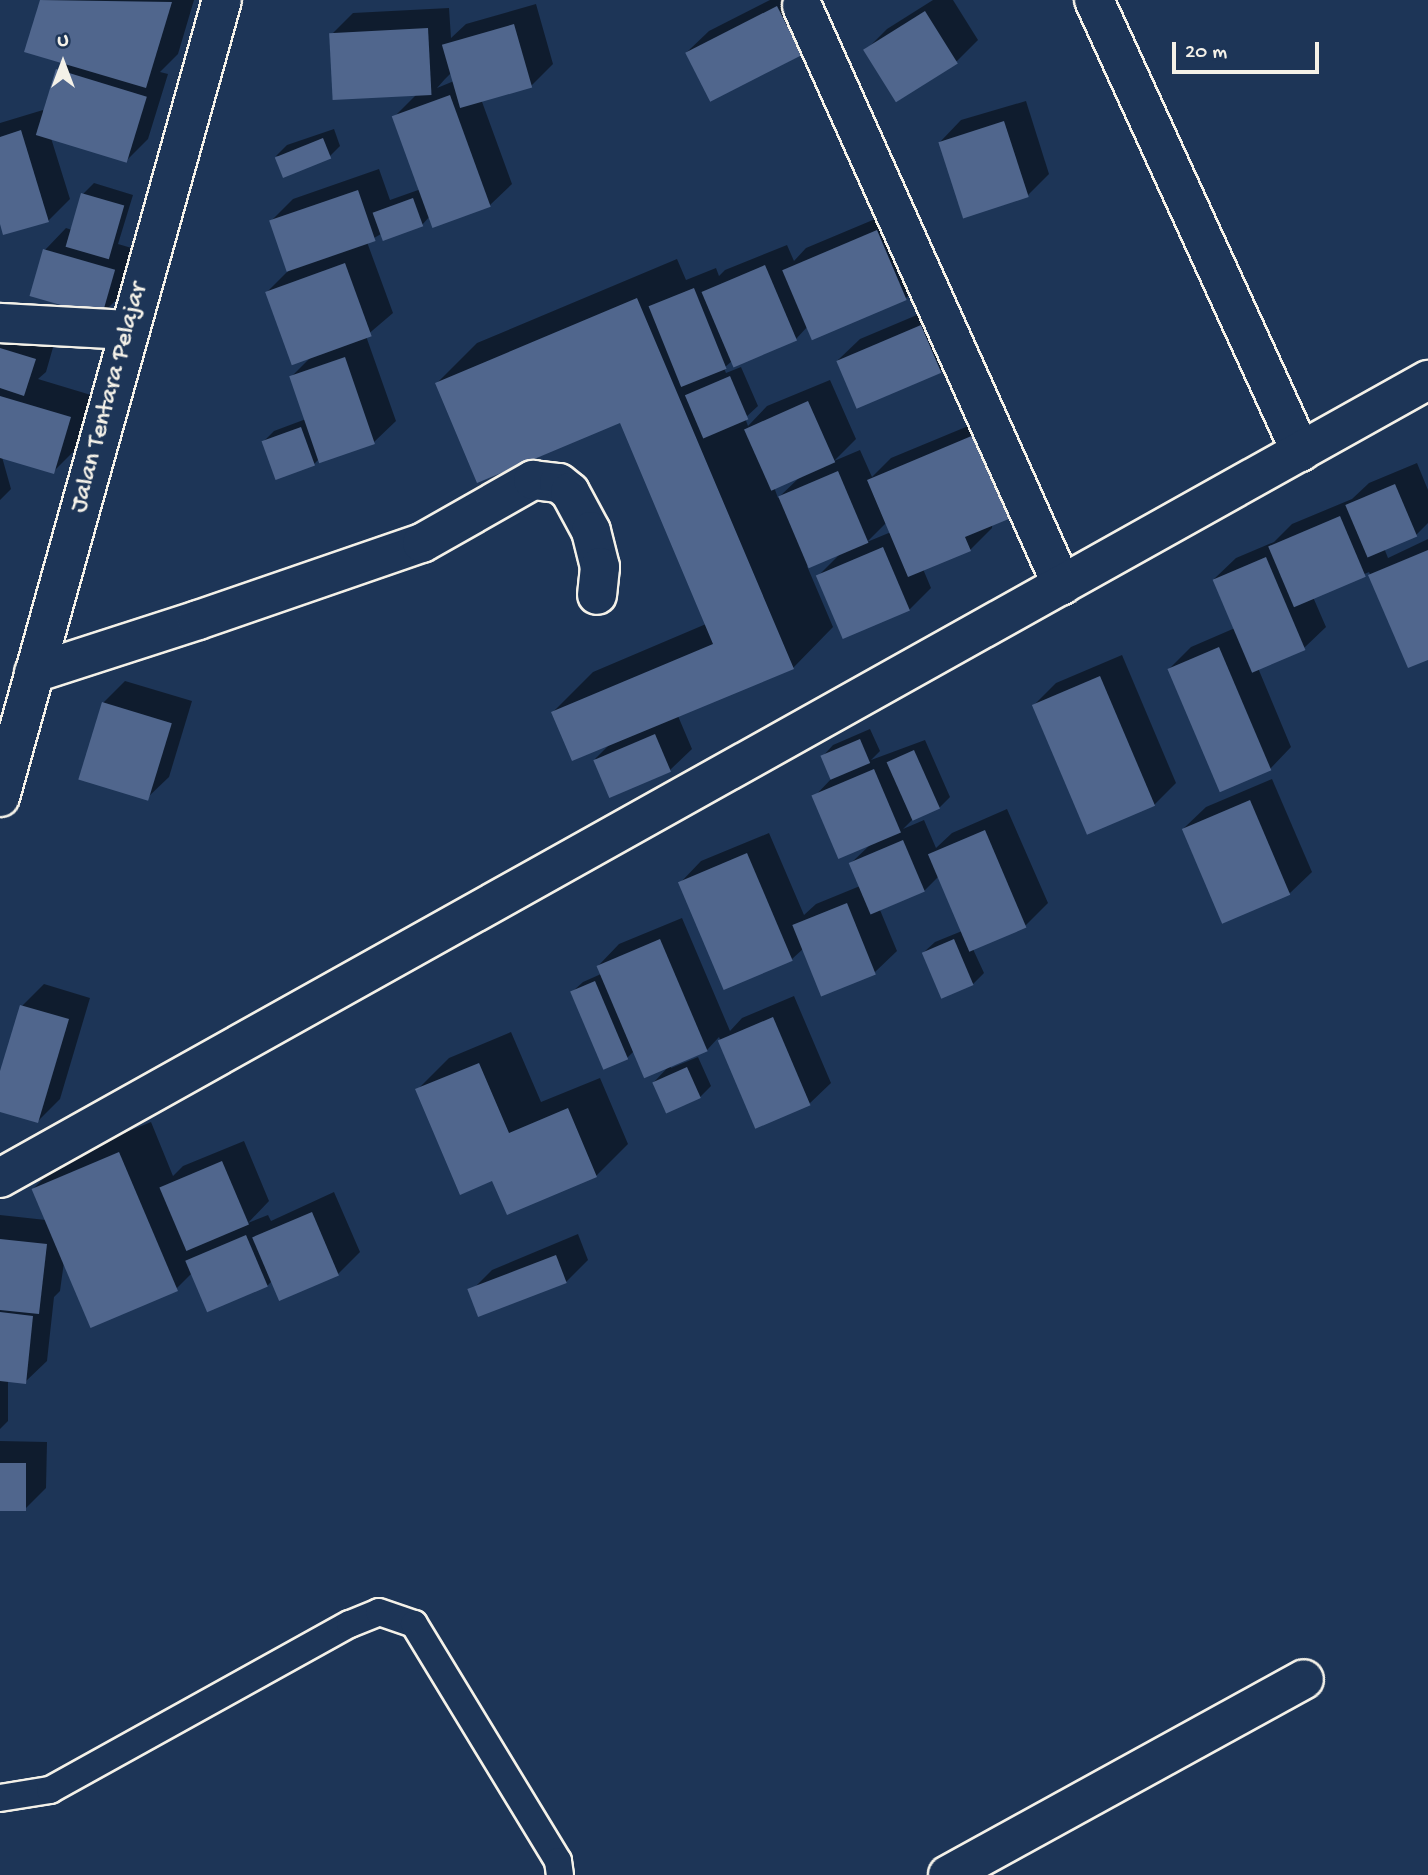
<!DOCTYPE html>
<html>
<head>
<meta charset="utf-8">
<style>
	body { margin:0 }
	#map { position:relative; width:1428px; height:1875px; overflow:hidden; background:#1d3557; font-family:"Gochi Hand",sans-serif }
	div>[style] { position:absolute }
	[style*='--x'] { left:calc(var(--x)*1px); top:calc(var(--y)*1px); width:calc(var(--w)*1px); rotate:calc(var(--a)*1deg) }
	.shadow>* { inset:0; background:#0007 }
	.building>* { inset:0; background:#50668d; transform-origin:0 0 }
	.roads { filter:drop-shadow(2px 0 #f4f1e8) drop-shadow(-2px 0 #f4f1e8) drop-shadow(0 2px #f4f1e8) drop-shadow(0 -2px #f4f1e8) }
	.service>* { height:26px; margin:-13px; padding:0 13px; transform-origin:13px; border-radius:13px; background:#1d3557 }
	.minor>* { height:38px; margin:-19px; padding:0 19px; transform-origin:19px; border-radius:19px; background:#1d3557 }
	.trunk>* { height:38px; margin:-19px; padding:0 19px; transform-origin:19px; border-radius:19px; background:#1d3557 }
	span { translate:-50% -50%; white-space:nowrap; text-align:center; line-height:1.15; -webkit-text-stroke:5px #1d3557; paint-order:stroke }
	.street-label { font-size:26px; color:#f4f1e8 }
	.north { position:absolute; left:28px; top:28px; width:70px; height:70px; -webkit-text-stroke:5px #1d3557; paint-order:stroke; rotate:0deg; font-size:19px; font-weight:700; line-height:28px; text-align:center; color:#f4f1e8 }
	.north::after { content:''; display:block; margin:auto; width:24px; height:32px; background:#f4f1e8; clip-path:polygon(50% 0,100% 100%,50% 72%,0 100%) }
	.scale { position:absolute; left:1172px; top:42px; width:147px; height:32px; box-sizing:border-box; border:4px solid #f4f1e8; border-top:0; padding-left:9px; font-size:21px; line-height:24px; white-space:nowrap; color:#f4f1e8; -webkit-text-stroke:5px #1d3557; paint-order:stroke }
</style>
</head>
<body>
<div id="map">
	<div class="shadow">
		<div style="clip-path:polygon(42px 0,194px 0,178px 54px,160px 72px,168px 74px,148px 139px,126px 161px,51px 138px,70px 199px,48px 221px,0 218px,0 123px,43px 110px,44px 114px,58px 70px,66px 62px,27px 51px)"></div>
		<div style="clip-path:polygon(770px 0,806px 0,823px 31px,801px 53px,687px 52px,709px 31px)"></div>
		<div style="clip-path:polygon(933px 0,953px 0,978px 40px,957px 61px,865px 51px,887px 29px)"></div>
		<div style="clip-path:polygon(evenodd,536px 4px,553px 64px,531px 86px,481px 99px,512px 184px,490px 205px,430px 216px,422px 225px,381px 234px,367px 242px,393px 313px,366px 336px,396px 421px,374px 442px,321px 461px,320px 458px,314px 464px,263px 442px,274px 431px,306px 419px,291px 377px,313px 355px,267px 292px,289px 270px,271px 221px,293px 199px,379px 169px,390px 200px,421px 189px,394px 117px,417px 94px,331px 35px,353px 13px,449px 8px,451px 38px,466px 24px,536px 4px,452px 72px,454px 81px,437px 88px,445px 79px,452px 72px)"></div>
		<div style="clip-path:polygon(1026px 101px,1049px 174px,1028px 195px,963px 216px,940px 142px,961px 120px)"></div>
		<div style="clip-path:polygon(334px 129px,340px 146px,330px 156px,276px 156px,287px 145px)"></div>
		<div style="clip-path:polygon(94px 183px,133px 195px,118px 244px,135px 249px,122px 294px,100px 316px,45px 250px,66px 228px,72px 230px,83px 194px)"></div>
		<div style="clip-path:polygon(evenodd,899px 209px,928px 276px,906px 298px,813px 336px,808px 326px,796px 339px,732px 361px,724px 368px,726px 373px,741px 367px,758px 406px,745px 418px,748px 426px,767px 406px,830px 380px,856px 439px,834px 461px,860px 450px,872px 477px,891px 458px,1002px 412px,992px 528px,970px 550px,923px 569px,931px 588px,909px 610px,819px 575px,842px 552px,807px 566px,833px 627px,793px 668px,678px 716px,692px 749px,670px 770px,595px 759px,611px 743px,553px 712px,593px 672px,706px 624px,621px 421px,437px 383px,477px 343px,677px 259px,686px 280px,716px 268px,719px 276px,725px 270px,787px 245px,794px 261px,806px 248px,899px 209px,802px 475px,778px 498px,774px 487px,802px 475px,899px 209px,887px 522px,891px 532px,867px 542px,887px 522px)"></div>
		<div style="clip-path:polygon(943px 304px,962px 350px,940px 371px,838px 360px,860px 339px)"></div>
		<div style="clip-path:polygon(0 321px,56px 337px,46px 372px,38px 379px,91px 395px,75px 450px,53px 472px,2px 457px,11px 489px,0 500px)"></div>
		<div style="clip-path:polygon(1417px 463px,1428px 490px,1428px 523px,1416px 535px,1384px 548px,1388px 558px,1428px 539px,1428px 658px,1409px 666px,1369px 572px,1313px 597px,1326px 627px,1304px 648px,1258px 668px,1291px 747px,1270px 769px,1169px 669px,1191px 647px,1235px 628px,1214px 579px,1236px 558px,1274px 542px,1292px 524px,1352px 499px,1369px 483px)"></div>
		<div style="clip-path:polygon(1122px 655px,1176px 783px,1154px 805px,1034px 705px,1056px 683px)"></div>
		<div style="clip-path:polygon(125px 681px,192px 701px,169px 777px,147px 798px,103px 703px)"></div>
		<div style="clip-path:polygon(870px 729px,880px 751px,871px 760px,925px 740px,950px 797px,939px 808px,913px 819px,903px 829px,924px 820px,936px 848px,952px 833px,1007px 809px,1048px 903px,1026px 925px,972px 947px,984px 973px,973px 984px,924px 952px,935px 942px,962px 931px,939px 876px,924px 891px,880px 910px,897px 951px,875px 972px,804px 948px,792px 959px,680px 883px,701px 861px,769px 833px,804px 915px,816px 904px,860px 886px,851px 863px,871px 844px,814px 797px,832px 778px,823px 756px,833px 745px)"></div>
		<div style="clip-path:polygon(1272px 779px,1312px 872px,1290px 893px,1184px 828px,1206px 807px)"></div>
		<div style="clip-path:polygon(682px 918px,730px 1031px,742px 1018px,794px 996px,831px 1083px,809px 1104px,756px 1126px,719px 1037px,707px 1050px,634px 1051px,627px 1058px,572px 992px,583px 982px,601px 974px,598px 966px,619px 944px)"></div>
		<div style="clip-path:polygon(44px 984px,90px 998px,60px 1099px,38px 1121px,0 1110px,0 1077px,22px 1006px)"></div>
		<div style="clip-path:polygon(511px 1032px,541px 1102px,600px 1078px,628px 1144px,596px 1176px,493px 1179px,417px 1090px,449px 1058px)"></div>
		<div style="clip-path:polygon(698px 1057px,711px 1086px,700px 1097px,654px 1082px,670px 1065px,671px 1068px)"></div>
		<div style="clip-path:polygon(151px 1122px,173px 1176px,183px 1166px,244px 1141px,269px 1201px,248px 1223px,268px 1215px,271px 1221px,334px 1192px,360px 1252px,338px 1274px,272px 1281px,267px 1286px,192px 1273px,176px 1289px,64px 1262px,60px 1291px,54px 1297px,47px 1361px,25px 1382px,8px 1381px,8px 1421px,0 1429px,0 1215px,46px 1220px,33px 1189px,65px 1157px)"></div>
		<div style="clip-path:polygon(578px 1234px,588px 1260px,566px 1282px,470px 1292px,492px 1270px)"></div>
		<div style="clip-path:polygon(0 1441px,47px 1442px,46px 1488px,24px 1510px,0 1510px)"></div>
	</div>
	<div class="building">
		<div style="clip-path:polygon(40px 0,172px 2px,146px 88px,24px 52px)"></div>
		<div style="left:777px;top:6px;width:55px;height:103px;rotate:63deg"></div>
		<div style="left:925px;top:11px;width:62px;height:73px;rotate:58deg"></div>
		<div style="left:514px;top:24px;width:66px;height:75px;rotate:74deg"></div>
		<div style="left:428px;top:28px;width:67px;height:99px;rotate:87deg"></div>
		<div style="left:56px;top:69px;width:95px;height:69px;rotate:17deg"></div>
		<div style="left:450px;top:95px;width:119px;height:62px;rotate:70deg"></div>
		<div style="left:1004px;top:121px;width:80px;height:69px;rotate:72deg"></div>
		<div style="clip-path:polygon(21px 130px,49px 222px,3px 235px,0 224px,0 137px)"></div>
		<div style="left:323px;top:138px;width:22px;height:52px;rotate:68deg"></div>
		<div style="left:358px;top:190px;width:54px;height:94px;rotate:71deg"></div>
		<div style="left:81px;top:193px;width:45px;height:56px;rotate:16deg"></div>
		<div style="left:413px;top:198px;width:30px;height:43px;rotate:70deg"></div>
		<div style="left:877px;top:230px;width:76px;height:103px;rotate:67deg"></div>
		<div style="left:43px;top:249px;width:75px;height:49px;rotate:16deg"></div>
		<div style="left:345px;top:263px;width:78px;height:85px;rotate:70deg"></div>
		<div style="left:765px;top:265px;width:82px;height:69px;rotate:67deg"></div>
		<div style="left:694px;top:288px;width:87px;height:49px;rotate:68deg"></div>
		<div style="clip-path:polygon(637px 298px,794px 669px,572px 761px,551px 712px,713px 644px,620px 423px,477px 483px,435px 383px)"></div>
		<div style="left:921px;top:325px;width:52px;height:92px;rotate:67deg"></div>
		<div style="clip-path:polygon(0 348px,36px 359px,24px 396px,0 388px)"></div>
		<div style="left:345px;top:357px;width:92px;height:59px;rotate:71deg"></div>
		<div style="left:730px;top:376px;width:47px;height:49px;rotate:67deg"></div>
		<div style="clip-path:polygon(0 396px,71px 417px,54px 474px,0 458px)"></div>
		<div style="left:808px;top:401px;width:67px;height:70px;rotate:66deg"></div>
		<div style="left:301px;top:427px;width:41px;height:42px;rotate:70deg"></div>
		<div style="clip-path:polygon(981px 432px,1016px 516px,965px 537px,971px 551px,908px 577px,867px 480px)"></div>
		<div style="left:838px;top:471px;width:78px;height:65px;rotate:67deg"></div>
		<div style="left:1395px;top:484px;width:57px;height:54px;rotate:67deg"></div>
		<div style="left:1340px;top:516px;width:66px;height:78px;rotate:67deg"></div>
		<div style="left:883px;top:547px;width:69px;height:73px;rotate:67deg"></div>
		<div style="clip-path:polygon(1428px 550px,1428px 660px,1408px 668px,1368px 575px)"></div>
		<div style="left:1266px;top:557px;width:101px;height:58px;rotate:67deg"></div>
		<div style="left:1219px;top:647px;width:134px;height:56px;rotate:67deg"></div>
		<div style="left:1100px;top:676px;width:141px;height:74px;rotate:67deg"></div>
		<div style="left:102px;top:702px;width:73px;height:81px;rotate:17deg"></div>
		<div style="left:655px;top:734px;width:41px;height:67px;rotate:67deg"></div>
		<div style="left:860px;top:739px;width:26px;height:43px;rotate:67deg"></div>
		<div style="left:914px;top:750px;width:64px;height:30px;rotate:66deg"></div>
		<div style="left:874px;top:769px;width:69px;height:68px;rotate:67deg"></div>
		<div style="left:1250px;top:800px;width:103px;height:74px;rotate:67deg"></div>
		<div style="left:985px;top:830px;width:106px;height:62px;rotate:67deg"></div>
		<div style="left:903px;top:840px;width:56px;height:59px;rotate:67deg"></div>
		<div style="left:747px;top:853px;width:117px;height:75px;rotate:67deg"></div>
		<div style="left:847px;top:903px;width:77px;height:59px;rotate:68deg"></div>
		<div style="left:660px;top:939px;width:122px;height:69px;rotate:67deg"></div>
		<div style="left:954px;top:939px;width:50px;height:35px;rotate:67deg"></div>
		<div style="left:595px;top:981px;width:85px;height:27px;rotate:67deg"></div>
		<div style="clip-path:polygon(20px 1005px,69px 1019px,38px 1123px,0 1112px,0 1071px)"></div>
		<div style="left:773px;top:1017px;width:96px;height:60px;rotate:67deg"></div>
		<div style="clip-path:polygon(479px 1063px,509px 1133px,568px 1108px,597px 1177px,507px 1215px,492px 1181px,460px 1195px,415px 1089px)"></div>
		<div style="left:687px;top:1067px;width:34px;height:38px;rotate:66deg"></div>
		<div style="left:119px;top:1152px;width:151px;height:95px;rotate:67deg"></div>
		<div style="left:222px;top:1161px;width:69px;height:68px;rotate:67deg"></div>
		<div style="left:312px;top:1212px;width:69px;height:65px;rotate:67deg"></div>
		<div style="left:246px;top:1235px;width:56px;height:66px;rotate:67deg"></div>
		<div style="clip-path:polygon(0 1239px,47px 1244px,39px 1314px,0 1310px)"></div>
		<div style="left:556px;top:1255px;width:30px;height:95px;rotate:69deg"></div>
		<div style="clip-path:polygon(0 1312px,33px 1316px,26px 1384px,0 1381px)"></div>
		<div style="left:0;top:1463px;width:26px;height:48px"></div>
	</div>
	<div class="roads">
		<div class="service">
			<div style="--x:0;--y:1798;--w:51;--a:-9.1"></div>
			<div style="--x:50;--y:1790;--w:343;--a:-29"></div>
			<div style="--x:350;--y:1624;--w:31;--a:-22"></div>
			<div style="--x:379;--y:1612;--w:37;--a:19"></div>
			<div style="--x:414;--y:1624;--w:277;--a:58.7"></div>
			<div style="--x:558;--y:1861;--w:14;--a:82"></div>
		</div>
		<div class="minor">
			<div style="--x:1094;--y:0;--w:497;--a:65.4"></div>
			<div style="--x:802;--y:6;--w:635;--a:65.82"></div>
			<div style="--x:0;--y:323;--w:128;--a:3.1"></div>
			<div style="--x:34;--y:673;--w:172;--a:-17.9"></div>
			<div style="--x:198;--y:620;--w:237;--a:-19"></div>
			<div style="--x:422;--y:543;--w:128;--a:-29.6"></div>
			<div style="--x:533;--y:480;--w:26;--a:7"></div>
			<div style="--x:559;--y:483;--w:14;--a:39"></div>
			<div style="--x:570;--y:492;--w:44;--a:61.7"></div>
			<div style="--x:591;--y:531;--w:37;--a:76"></div>
			<div style="--x:600;--y:567;--w:28;--a:96"></div>
			<div style="--x:0;--y:1178;--w:1636;--a:-29.2"></div>
			<div style="--x:948;--y:1875;--w:406;--a:-28.8"></div>
		</div>
		<div class="trunk">
			<div style="--x:0;--y:797;--w:827;--a:-74.44"></div>
		</div>
	</div>
	<div class="street-label">
		<span style="left:110px;top:398px;rotate:-75deg">Jalan Tentara Pelajar</span>
	</div>
	<div class="north">U</div>
	<div class="scale">20 m</div>
</div>
</body>
</html>
